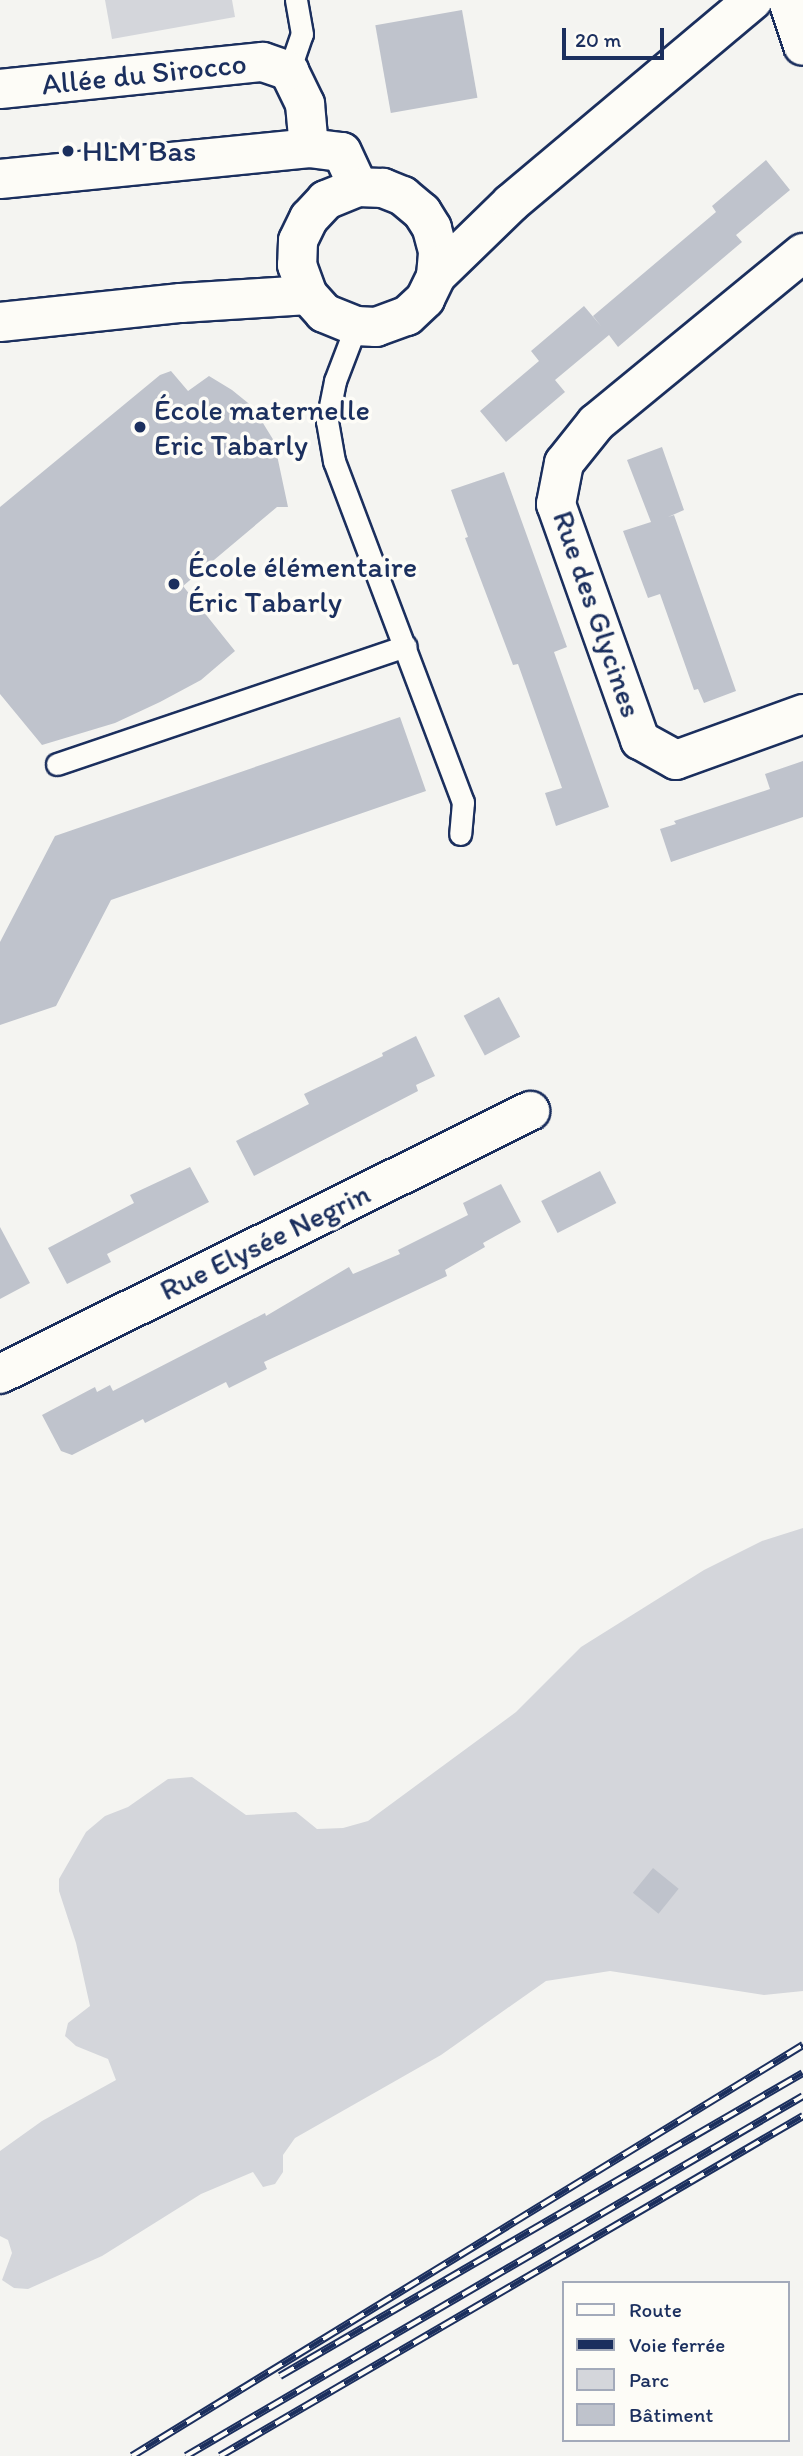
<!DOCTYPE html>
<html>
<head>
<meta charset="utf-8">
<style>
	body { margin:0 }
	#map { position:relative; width:803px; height:2456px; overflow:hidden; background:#f4f4f1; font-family:Itim,sans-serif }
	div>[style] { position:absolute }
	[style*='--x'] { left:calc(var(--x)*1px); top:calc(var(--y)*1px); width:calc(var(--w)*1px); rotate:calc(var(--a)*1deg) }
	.green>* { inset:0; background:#d4d6db }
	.building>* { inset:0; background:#bfc3cc; transform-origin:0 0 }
	.roads { filter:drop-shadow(2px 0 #1b2f5e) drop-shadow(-2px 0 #1b2f5e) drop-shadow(0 2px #1b2f5e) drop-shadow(0 -2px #1b2f5e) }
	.service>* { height:21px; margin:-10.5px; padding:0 10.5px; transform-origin:10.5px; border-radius:10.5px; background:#fdfcf7 }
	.minor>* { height:38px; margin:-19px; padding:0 19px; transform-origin:19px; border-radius:19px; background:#fdfcf7 }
	.rail>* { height:8px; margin-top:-4px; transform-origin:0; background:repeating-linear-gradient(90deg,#fdfcf7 0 16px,#1b2f5e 0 32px); box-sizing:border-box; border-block:2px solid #1b2f5e }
	.dots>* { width:19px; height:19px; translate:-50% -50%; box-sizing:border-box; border:4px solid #fdfcf7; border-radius:50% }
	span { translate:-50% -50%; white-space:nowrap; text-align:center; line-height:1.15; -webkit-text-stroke:7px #fdfcf7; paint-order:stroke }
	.street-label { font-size:30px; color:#1b2f5e }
	.poi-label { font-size:30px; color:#1b2f5e }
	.left { translate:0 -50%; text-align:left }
	.legend { position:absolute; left:562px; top:2281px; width:228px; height:161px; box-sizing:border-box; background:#fdfcf7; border:2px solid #a3aaba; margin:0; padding:9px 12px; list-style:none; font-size:21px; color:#1b2f5e }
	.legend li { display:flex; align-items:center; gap:14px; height:35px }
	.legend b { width:35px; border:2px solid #a3aaba }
	.scale { position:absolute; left:562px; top:28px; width:102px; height:32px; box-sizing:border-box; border:4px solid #1b2f5e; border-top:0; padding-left:9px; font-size:21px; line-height:24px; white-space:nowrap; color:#1b2f5e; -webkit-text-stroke:5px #fdfcf7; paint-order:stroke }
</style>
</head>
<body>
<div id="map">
	<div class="green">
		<div style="clip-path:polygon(105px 0,232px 0,235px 17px,112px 39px)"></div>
		<div style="clip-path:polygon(803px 1528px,803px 1991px,764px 1995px,610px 1971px,546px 1981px,441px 2055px,295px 2138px,283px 2155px,283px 2172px,275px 2184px,263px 2187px,253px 2172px,201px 2194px,102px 2256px,28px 2289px,14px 2288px,2px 2280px,12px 2253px,8px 2240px,0 2236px,0 2151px,42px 2121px,116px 2080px,108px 2059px,76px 2046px,65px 2036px,68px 2023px,90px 2006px,76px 1943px,59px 1891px,59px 1879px,86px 1832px,105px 1816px,128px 1807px,168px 1779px,192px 1777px,246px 1815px,296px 1812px,317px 1829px,343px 1828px,368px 1821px,516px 1712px,581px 1647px,704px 1570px,762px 1541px)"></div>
	</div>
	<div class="building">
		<div style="left:462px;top:10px;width:89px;height:88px;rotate:80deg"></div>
		<div style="clip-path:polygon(766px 160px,790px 190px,736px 235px,742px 242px,618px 347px,609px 335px,555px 380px,565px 392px,506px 442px,480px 411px,539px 361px,531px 351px,584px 306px,601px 326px,593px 316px,716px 212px,712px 206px)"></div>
		<div style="clip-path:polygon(171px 371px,188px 391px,209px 376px,232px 390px,253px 407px,274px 441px,288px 507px,277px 507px,183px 586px,235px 651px,201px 680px,160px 702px,115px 723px,42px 745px,0 694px,0 507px,160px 375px)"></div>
		<div style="clip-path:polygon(662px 447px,684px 510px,668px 517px,674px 515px,736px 691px,704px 703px,698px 689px,694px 690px,660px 594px,648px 598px,623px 531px,651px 522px,627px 460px)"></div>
		<div style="clip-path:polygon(504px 472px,567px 647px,554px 652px,609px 807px,556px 826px,545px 793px,562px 788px,518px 664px,513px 665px,465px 538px,468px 537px,451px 490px)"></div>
		<div style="clip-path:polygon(400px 717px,426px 791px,111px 900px,56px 1006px,0 1025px,0 942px,55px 836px)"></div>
		<div style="clip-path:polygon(803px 761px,803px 817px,671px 862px,660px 829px,676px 824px,674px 821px,770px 789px,765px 774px)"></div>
		<div style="left:499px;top:997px;width:45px;height:40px;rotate:62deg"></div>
		<div style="clip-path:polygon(416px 1036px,435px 1076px,416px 1085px,418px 1091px,254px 1176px,236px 1141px,309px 1104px,304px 1094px,383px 1056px,382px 1053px)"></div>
		<div style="clip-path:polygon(190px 1167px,209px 1202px,107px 1254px,111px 1262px,67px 1284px,48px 1248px,134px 1203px,130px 1195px)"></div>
		<div style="left:600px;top:1171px;width:36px;height:66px;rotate:63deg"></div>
		<div style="clip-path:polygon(501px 1184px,521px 1222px,483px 1243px,485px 1247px,445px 1270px,447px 1276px,264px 1362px,267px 1369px,229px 1388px,226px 1382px,145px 1423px,143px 1419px,72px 1455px,61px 1451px,42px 1415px,95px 1387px,97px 1392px,110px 1385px,113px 1391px,265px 1313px,266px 1316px,349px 1267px,353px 1274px,400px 1254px,398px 1250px,468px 1215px,463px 1203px)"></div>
		<div style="clip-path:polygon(0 1227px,30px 1283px,0 1299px)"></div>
		<div style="left:653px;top:1868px;width:33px;height:32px;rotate:39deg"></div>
	</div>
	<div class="roads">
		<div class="service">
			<div style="--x:289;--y:71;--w:39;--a:-71"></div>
			<div style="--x:302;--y:34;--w:35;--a:-100"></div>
			<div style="--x:356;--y:326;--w:59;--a:110.9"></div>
			<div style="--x:335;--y:381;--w:41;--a:101.3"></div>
			<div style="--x:327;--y:421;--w:41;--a:80.1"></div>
			<div style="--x:334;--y:461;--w:365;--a:69.3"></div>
			<div style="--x:463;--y:802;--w:32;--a:95"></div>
			<div style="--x:57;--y:764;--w:368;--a:-18.7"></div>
		</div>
		<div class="minor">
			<div style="--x:788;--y:0;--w:48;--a:71.9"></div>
			<div style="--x:0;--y:89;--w:264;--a:-5.9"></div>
			<div style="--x:263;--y:62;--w:28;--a:19"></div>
			<div style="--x:289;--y:71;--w:37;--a:64"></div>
			<div style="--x:305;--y:104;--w:44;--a:84.8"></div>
			<div style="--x:0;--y:179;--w:311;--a:-5.7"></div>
			<div style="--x:309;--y:148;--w:33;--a:7"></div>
			<div style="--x:342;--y:152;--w:38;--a:65"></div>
			<div style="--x:803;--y:253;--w:268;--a:140.6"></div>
			<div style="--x:596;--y:423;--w:51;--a:128.7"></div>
			<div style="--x:564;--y:463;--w:42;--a:101"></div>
			<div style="--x:556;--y:504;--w:251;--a:70.4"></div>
			<div style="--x:640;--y:740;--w:41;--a:29.1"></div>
			<div style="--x:676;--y:760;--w:135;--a:-19.9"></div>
			<div style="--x:436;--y:276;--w:25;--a:-85"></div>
			<div style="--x:438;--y:251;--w:24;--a:-105"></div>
			<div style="--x:432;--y:228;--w:19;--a:-122"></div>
			<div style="--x:422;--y:212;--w:25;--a:-140"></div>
			<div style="--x:403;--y:196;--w:22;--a:-158"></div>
			<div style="--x:383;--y:188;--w:25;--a:-178"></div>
			<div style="--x:358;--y:187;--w:35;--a:158"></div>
			<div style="--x:326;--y:200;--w:25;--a:133"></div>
			<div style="--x:309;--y:218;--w:25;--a:116"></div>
			<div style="--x:298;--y:241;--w:24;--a:92"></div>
			<div style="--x:297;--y:265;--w:32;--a:70"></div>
			<div style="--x:308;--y:295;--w:24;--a:48"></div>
			<div style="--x:324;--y:313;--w:35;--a:22"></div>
			<div style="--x:356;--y:326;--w:20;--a:3"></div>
			<div style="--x:376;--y:327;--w:33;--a:-20"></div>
			<div style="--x:407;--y:316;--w:25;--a:-43"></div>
			<div style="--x:425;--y:299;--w:25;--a:-64"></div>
			<div style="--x:436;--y:276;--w:105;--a:-44.2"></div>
			<div style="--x:511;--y:203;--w:316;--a:-40"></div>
			<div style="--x:0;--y:322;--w:182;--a:-6"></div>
			<div style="--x:181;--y:303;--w:127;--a:-3.6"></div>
			<div style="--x:0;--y:1374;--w:592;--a:-26.39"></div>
		</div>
	</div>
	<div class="rail">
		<div style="--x:280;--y:2376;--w:604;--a:-30.09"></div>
		<div style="--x:132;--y:2456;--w:787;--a:-31.49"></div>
		<div style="--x:186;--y:2456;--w:714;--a:-30.26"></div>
		<div style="--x:220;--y:2456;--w:675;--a:-30.25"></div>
	</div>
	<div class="dots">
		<div style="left:68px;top:151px;background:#1b2f5e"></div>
		<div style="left:140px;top:427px;background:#1b2f5e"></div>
		<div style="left:174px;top:584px;background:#1b2f5e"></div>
	</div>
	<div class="street-label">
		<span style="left:144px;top:74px;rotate:-6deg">Allée du Sirocco</span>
		<span style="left:597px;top:614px;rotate:71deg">Rue des Glycines</span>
		<span style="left:265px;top:1242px;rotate:-26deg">Rue Elysée Negrin</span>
	</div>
	<div class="poi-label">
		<span class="left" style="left:82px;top:151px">HLM Bas</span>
		<span class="left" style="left:154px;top:427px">École maternelle<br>Eric Tabarly</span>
		<span class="left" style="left:188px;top:584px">École élémentaire<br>Éric Tabarly</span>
	</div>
	<ul class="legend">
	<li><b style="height:9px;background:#fdfcf7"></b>Route</li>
	<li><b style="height:9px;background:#1b2f5e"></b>Voie ferrée</li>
	<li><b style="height:19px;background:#d4d6db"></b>Parc</li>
	<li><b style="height:19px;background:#bfc3cc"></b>Bâtiment</li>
	</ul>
	<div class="scale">20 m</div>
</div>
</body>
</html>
